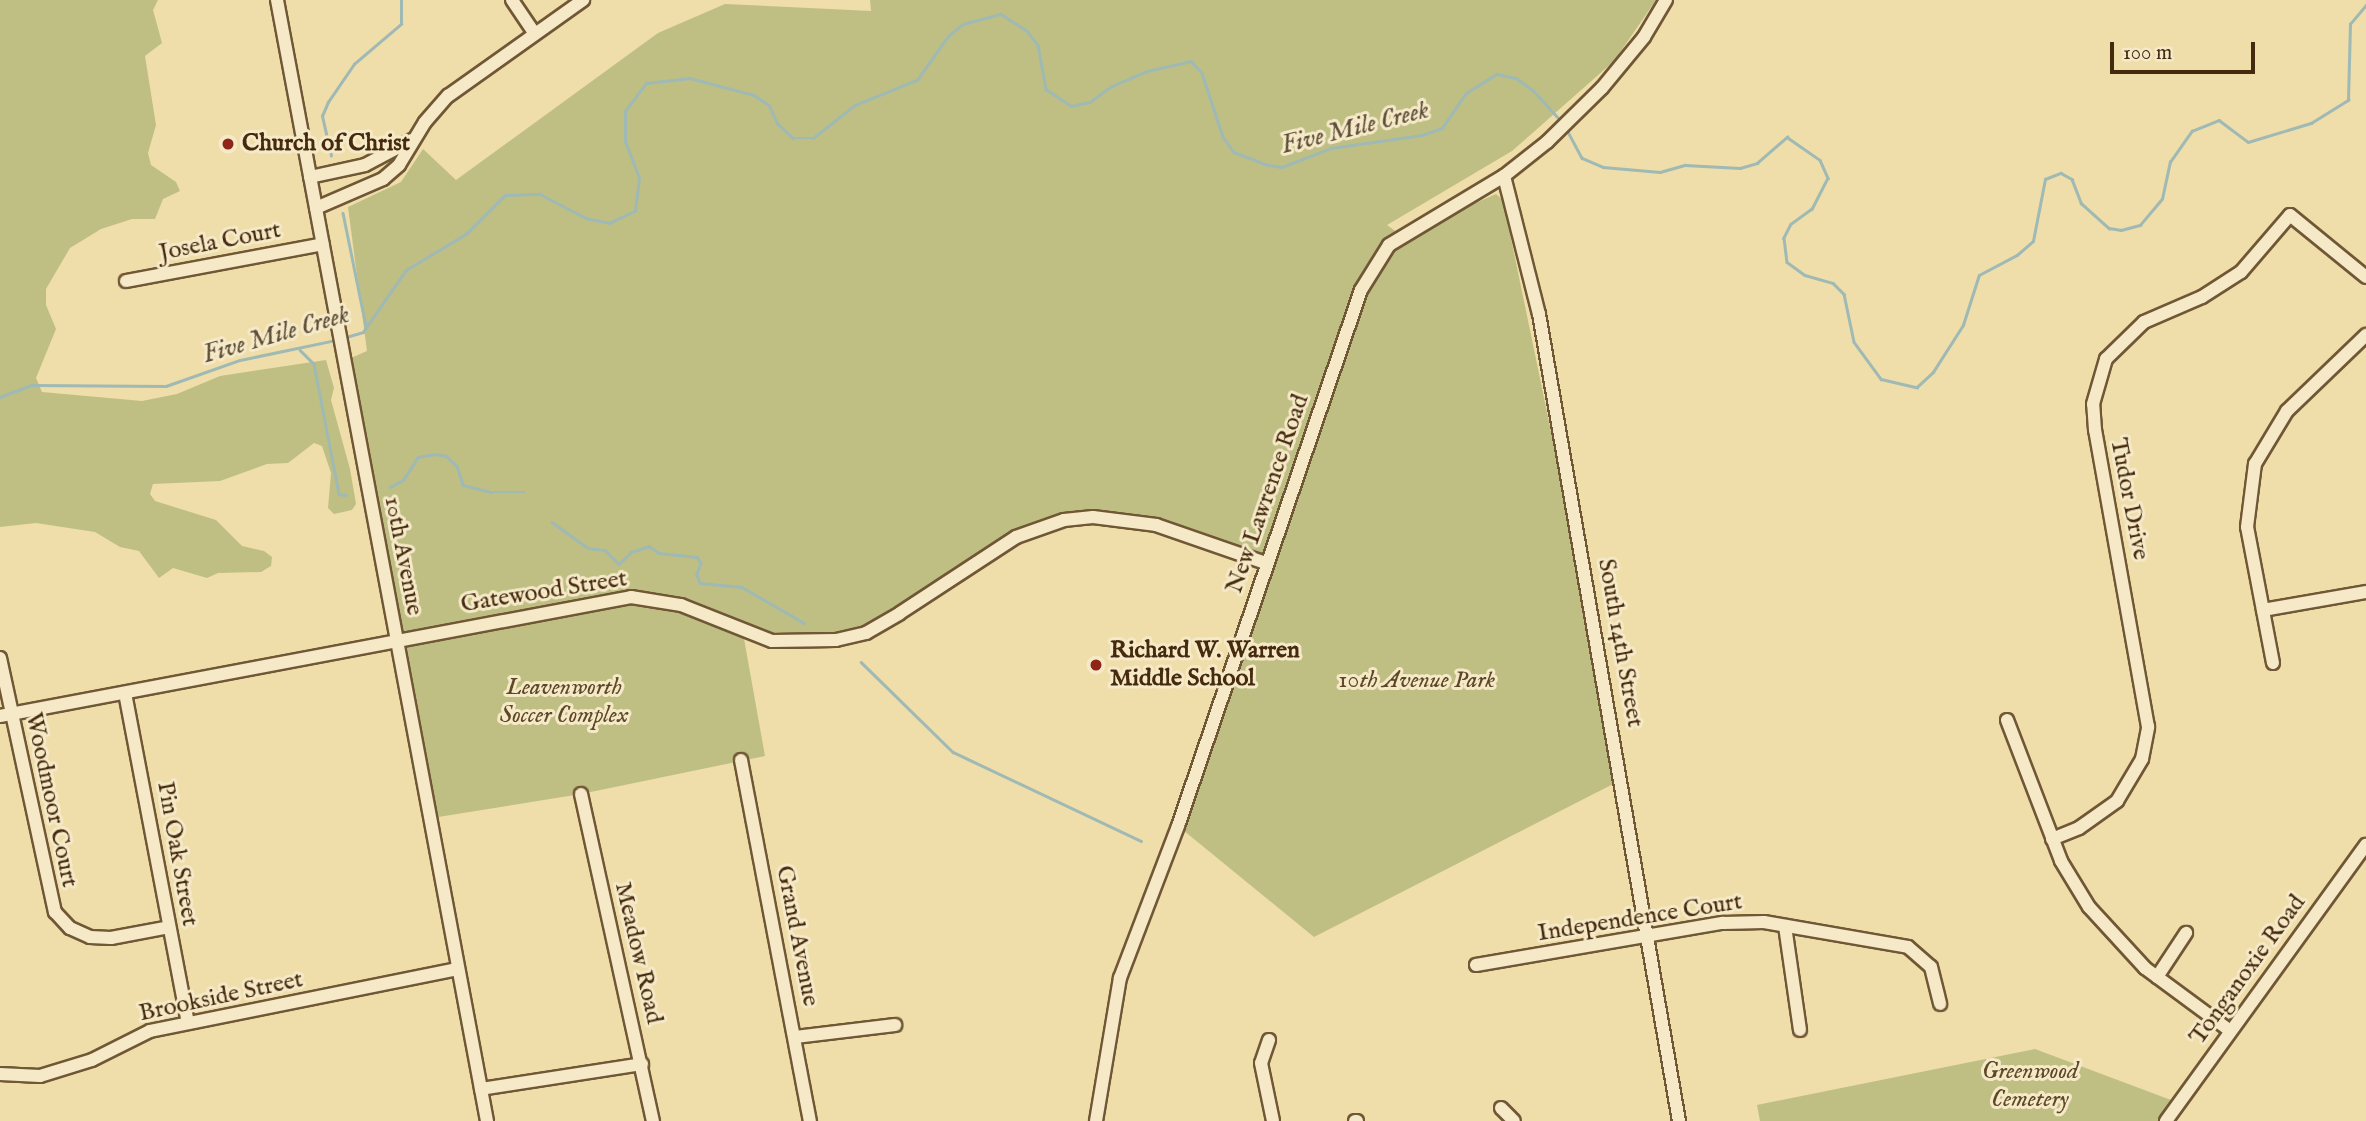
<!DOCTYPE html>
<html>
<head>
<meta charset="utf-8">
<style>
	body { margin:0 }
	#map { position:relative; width:2366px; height:1121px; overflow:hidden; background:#efddaa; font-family:"IM FELL English",serif }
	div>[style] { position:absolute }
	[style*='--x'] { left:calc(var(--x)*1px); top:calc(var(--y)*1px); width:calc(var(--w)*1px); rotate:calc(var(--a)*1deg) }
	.green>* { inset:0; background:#bfbf84 }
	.stream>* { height:2.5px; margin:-1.25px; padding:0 1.25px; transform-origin:1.25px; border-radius:1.25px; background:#9fb9b4 }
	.roads { filter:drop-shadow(2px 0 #705735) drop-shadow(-2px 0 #705735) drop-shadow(0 2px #705735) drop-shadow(0 -2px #705735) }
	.minor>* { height:12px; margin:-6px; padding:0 6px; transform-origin:6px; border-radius:6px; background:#f5e9c8 }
	.dots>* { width:19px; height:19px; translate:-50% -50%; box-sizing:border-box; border:4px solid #f5e9c8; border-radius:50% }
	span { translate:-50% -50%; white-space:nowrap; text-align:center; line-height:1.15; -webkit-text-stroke:6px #f5e9c8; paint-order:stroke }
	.poi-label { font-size:24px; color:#452a0e; font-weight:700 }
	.left { translate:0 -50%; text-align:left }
	.street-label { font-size:24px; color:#452a0e }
	.park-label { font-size:24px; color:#5d4826; font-style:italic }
	.water-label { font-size:26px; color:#5c4e38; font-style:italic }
	.scale { position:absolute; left:2110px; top:42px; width:145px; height:32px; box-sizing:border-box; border:4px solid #452a0e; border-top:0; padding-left:9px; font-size:21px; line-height:24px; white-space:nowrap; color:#452a0e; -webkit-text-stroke:5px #f5e9c8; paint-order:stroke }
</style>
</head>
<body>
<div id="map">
	<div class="green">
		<div style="clip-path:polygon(0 0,158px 0,153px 10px,162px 43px,145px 56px,156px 125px,148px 153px,151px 165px,176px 182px,180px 191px,163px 199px,155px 219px,132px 219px,101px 229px,70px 248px,46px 289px,46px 305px,56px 329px,36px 378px,42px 392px,142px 401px,177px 394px,220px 376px,326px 360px,334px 388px,331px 400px,350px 469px,356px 504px,352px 510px,334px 514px,328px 508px,331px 473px,322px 446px,314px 443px,288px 463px,267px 464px,220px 481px,153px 484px,150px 494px,155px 501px,216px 520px,242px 546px,264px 551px,272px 557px,271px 566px,261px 572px,218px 573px,207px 578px,173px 568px,159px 578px,139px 551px,120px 547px,95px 532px,36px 523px,0 527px)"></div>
		<div style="clip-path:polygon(870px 0,1656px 0,1614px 61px,1512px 151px,1387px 225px,1402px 236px,1496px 194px,1503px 200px,1623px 779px,1314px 937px,1178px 826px,1266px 563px,1122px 517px,1040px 528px,900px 613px,836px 640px,743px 633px,765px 756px,581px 794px,432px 818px,344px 361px,367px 351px,348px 207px,401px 182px,423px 149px,456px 180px,658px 33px,725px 4px,871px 11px)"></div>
		<div style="clip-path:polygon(2035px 1049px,2179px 1103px,2166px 1121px,1760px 1121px,1757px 1105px)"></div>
	</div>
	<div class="stream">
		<div style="--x:1566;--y:128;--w:34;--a:62"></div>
		<div style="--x:1582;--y:158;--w:23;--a:23"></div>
		<div style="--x:1603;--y:167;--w:57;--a:5"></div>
		<div style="--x:1660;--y:172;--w:26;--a:-16"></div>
		<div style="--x:1685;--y:165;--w:55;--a:3.1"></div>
		<div style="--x:1740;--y:168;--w:18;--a:-16"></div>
		<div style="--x:1757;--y:163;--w:40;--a:-41"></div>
		<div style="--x:1787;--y:137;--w:40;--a:34.9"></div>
		<div style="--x:1820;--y:160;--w:20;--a:66"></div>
		<div style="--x:1828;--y:178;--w:35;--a:117"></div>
		<div style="--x:1812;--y:209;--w:26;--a:144"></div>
		<div style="--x:1791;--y:224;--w:16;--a:117"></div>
		<div style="--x:1784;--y:238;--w:24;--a:83"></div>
		<div style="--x:1787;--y:262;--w:22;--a:36"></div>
		<div style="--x:1805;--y:275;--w:29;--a:16"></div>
		<div style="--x:1833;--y:283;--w:16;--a:45"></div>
		<div style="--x:1844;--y:294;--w:49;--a:78.2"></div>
		<div style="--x:1854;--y:342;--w:46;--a:53.9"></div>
		<div style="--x:1881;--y:379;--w:37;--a:13"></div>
		<div style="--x:1917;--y:387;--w:22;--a:-43"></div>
		<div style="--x:1933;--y:372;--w:56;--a:-57.4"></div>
		<div style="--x:1963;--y:325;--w:52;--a:-72.3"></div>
		<div style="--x:1979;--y:275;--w:43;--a:-27.8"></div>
		<div style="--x:2017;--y:255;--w:21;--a:-41"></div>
		<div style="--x:2033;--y:241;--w:63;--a:-79"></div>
		<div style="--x:2045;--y:179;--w:17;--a:-21"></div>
		<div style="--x:2061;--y:173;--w:13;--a:29"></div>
		<div style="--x:2072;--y:179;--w:26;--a:69"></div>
		<div style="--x:2081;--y:203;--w:38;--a:42"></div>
		<div style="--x:2109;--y:228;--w:12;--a:9"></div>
		<div style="--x:2121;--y:230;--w:20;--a:-15"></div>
		<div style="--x:2140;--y:225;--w:34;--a:-50"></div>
		<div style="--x:2162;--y:199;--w:38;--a:-78"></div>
		<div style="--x:2170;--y:162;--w:38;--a:-55"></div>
		<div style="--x:2192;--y:131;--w:29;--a:-22"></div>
		<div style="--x:2219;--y:120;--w:36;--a:37"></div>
		<div style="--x:2248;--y:142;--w:66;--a:-16.8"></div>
		<div style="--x:2311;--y:123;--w:44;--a:-31.9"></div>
		<div style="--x:2348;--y:100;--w:76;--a:-88.5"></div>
		<div style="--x:2350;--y:24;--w:25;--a:-50"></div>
		<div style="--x:331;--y:156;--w:41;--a:-102.7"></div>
		<div style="--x:322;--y:116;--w:15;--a:-67"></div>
		<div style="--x:328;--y:102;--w:46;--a:-55.6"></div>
		<div style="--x:354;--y:64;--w:62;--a:-40.4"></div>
		<div style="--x:401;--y:24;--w:24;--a:-90"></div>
		<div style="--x:343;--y:213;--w:115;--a:78.5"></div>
		<div style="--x:346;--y:337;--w:18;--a:-16"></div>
		<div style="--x:363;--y:332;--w:75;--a:-55.3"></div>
		<div style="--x:406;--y:270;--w:70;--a:-31"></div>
		<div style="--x:466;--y:234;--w:55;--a:-45"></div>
		<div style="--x:505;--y:195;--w:35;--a:-2"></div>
		<div style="--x:540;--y:194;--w:52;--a:27.6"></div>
		<div style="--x:586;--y:218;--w:24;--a:12"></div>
		<div style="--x:609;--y:223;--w:29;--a:-25"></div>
		<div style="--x:635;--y:211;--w:33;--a:-83"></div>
		<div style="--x:639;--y:178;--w:39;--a:-111"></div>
		<div style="--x:625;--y:142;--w:31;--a:-90"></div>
		<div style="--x:625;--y:111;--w:35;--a:-53"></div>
		<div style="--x:646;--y:83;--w:44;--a:-6.5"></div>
		<div style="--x:690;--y:78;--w:66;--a:14.9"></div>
		<div style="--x:754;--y:95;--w:18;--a:34"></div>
		<div style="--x:769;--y:105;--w:21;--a:65"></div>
		<div style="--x:778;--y:124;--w:21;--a:43"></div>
		<div style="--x:793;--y:138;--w:20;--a:0"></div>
		<div style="--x:813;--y:138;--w:53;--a:-38.2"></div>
		<div style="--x:855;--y:105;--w:67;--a:-22"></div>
		<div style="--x:917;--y:80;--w:54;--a:-54.8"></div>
		<div style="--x:948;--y:36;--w:19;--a:-39"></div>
		<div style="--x:963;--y:24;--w:39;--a:-15"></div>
		<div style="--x:1001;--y:14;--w:31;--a:33"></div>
		<div style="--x:1027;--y:31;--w:18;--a:52"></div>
		<div style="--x:1038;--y:45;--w:45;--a:79.7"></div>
		<div style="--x:1046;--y:89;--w:30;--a:34"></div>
		<div style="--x:1071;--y:106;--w:19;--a:-12"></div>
		<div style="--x:1090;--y:102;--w:25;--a:-37"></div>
		<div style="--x:1110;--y:87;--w:40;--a:-23.4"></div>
		<div style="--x:1147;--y:71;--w:45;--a:-12.8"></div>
		<div style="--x:1191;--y:61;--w:16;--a:47"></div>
		<div style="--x:1202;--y:73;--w:67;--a:71.8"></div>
		<div style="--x:1223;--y:137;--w:19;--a:54"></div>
		<div style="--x:1234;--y:152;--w:36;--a:21"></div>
		<div style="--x:1268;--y:165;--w:14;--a:8"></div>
		<div style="--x:1282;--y:167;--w:53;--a:-21.2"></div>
		<div style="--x:1331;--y:148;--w:92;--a:-8.1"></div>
		<div style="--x:1422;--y:135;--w:21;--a:-19"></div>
		<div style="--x:1442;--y:128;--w:42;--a:-55.6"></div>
		<div style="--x:1466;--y:93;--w:36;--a:-32"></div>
		<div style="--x:1497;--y:74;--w:19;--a:12"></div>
		<div style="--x:1516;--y:78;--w:22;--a:36"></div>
		<div style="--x:1534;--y:91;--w:42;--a:47.9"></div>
		<div style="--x:300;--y:350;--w:20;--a:45"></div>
		<div style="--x:314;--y:364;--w:132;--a:79.1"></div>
		<div style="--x:339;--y:494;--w:7;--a:8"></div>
		<div style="--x:0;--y:397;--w:33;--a:-21"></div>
		<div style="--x:31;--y:385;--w:135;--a:0.4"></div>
		<div style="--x:166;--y:386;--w:78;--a:-19.4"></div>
		<div style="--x:240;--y:360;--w:98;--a:-11.8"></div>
		<div style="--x:390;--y:487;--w:15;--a:-28"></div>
		<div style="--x:403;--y:480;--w:27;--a:-57"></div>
		<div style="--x:418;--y:457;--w:17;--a:-10"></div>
		<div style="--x:435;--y:454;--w:11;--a:10"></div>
		<div style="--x:446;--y:456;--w:15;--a:42"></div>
		<div style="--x:457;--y:466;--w:20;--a:72"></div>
		<div style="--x:463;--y:485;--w:29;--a:14"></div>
		<div style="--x:491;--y:492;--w:33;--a:0"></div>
		<div style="--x:552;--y:522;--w:44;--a:35.8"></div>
		<div style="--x:588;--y:548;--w:17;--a:7"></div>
		<div style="--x:605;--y:550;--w:20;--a:45"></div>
		<div style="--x:619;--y:564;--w:17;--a:-45"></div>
		<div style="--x:631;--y:552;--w:19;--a:-18"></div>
		<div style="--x:649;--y:546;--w:12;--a:35"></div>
		<div style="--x:659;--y:553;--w:38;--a:6"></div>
		<div style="--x:697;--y:557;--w:7;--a:56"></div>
		<div style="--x:701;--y:563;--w:12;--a:110"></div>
		<div style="--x:697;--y:574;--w:9;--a:72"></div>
		<div style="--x:700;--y:583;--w:42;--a:5.4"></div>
		<div style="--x:742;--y:587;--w:72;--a:30.1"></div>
		<div style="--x:861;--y:662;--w:129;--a:44.4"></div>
		<div style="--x:953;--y:752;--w:208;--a:25.3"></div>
	</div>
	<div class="roads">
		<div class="minor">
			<div style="--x:277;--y:0;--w:1141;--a:79.39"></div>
			<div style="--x:512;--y:0;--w:40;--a:56"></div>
			<div style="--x:1504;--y:176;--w:142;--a:75.8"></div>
			<div style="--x:1539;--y:314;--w:819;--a:80.16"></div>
			<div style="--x:310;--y:177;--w:56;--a:-12.3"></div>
			<div style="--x:365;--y:165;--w:53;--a:-28"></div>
			<div style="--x:316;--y:208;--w:73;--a:-23.4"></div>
			<div style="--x:383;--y:179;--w:21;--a:-41"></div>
			<div style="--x:399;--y:165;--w:50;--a:-58.8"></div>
			<div style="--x:425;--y:122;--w:35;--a:-49"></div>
			<div style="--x:448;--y:96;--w:166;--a:-35.4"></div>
			<div style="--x:126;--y:281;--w:200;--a:-10.6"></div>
			<div style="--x:2263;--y:610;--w:105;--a:-9.9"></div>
			<div style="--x:0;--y:658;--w:260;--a:77.8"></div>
			<div style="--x:55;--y:912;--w:22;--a:47"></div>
			<div style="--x:70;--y:928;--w:22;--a:24"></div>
			<div style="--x:90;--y:937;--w:21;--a:3"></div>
			<div style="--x:111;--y:938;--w:59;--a:-10.7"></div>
			<div style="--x:2273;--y:663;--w:138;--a:-100.8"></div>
			<div style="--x:2247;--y:527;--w:64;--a:-82.8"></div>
			<div style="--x:2255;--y:464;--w:62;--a:-58.9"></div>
			<div style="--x:2287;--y:411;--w:110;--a:-43.9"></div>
			<div style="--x:125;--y:693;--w:336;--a:79.2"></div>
			<div style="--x:0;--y:716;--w:642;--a:-10.68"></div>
			<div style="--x:631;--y:597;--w:51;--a:9.1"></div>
			<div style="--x:681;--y:605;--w:98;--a:21.6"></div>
			<div style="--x:772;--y:641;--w:64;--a:-0.9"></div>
			<div style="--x:836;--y:640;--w:31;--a:-13"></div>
			<div style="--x:866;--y:633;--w:39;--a:-30"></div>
			<div style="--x:900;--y:613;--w:139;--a:-33.2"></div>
			<div style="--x:1016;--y:537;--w:51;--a:-19.5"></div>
			<div style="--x:1064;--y:520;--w:29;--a:-6"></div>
			<div style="--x:1093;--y:517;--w:64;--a:7.2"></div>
			<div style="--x:1156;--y:525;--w:116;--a:19.1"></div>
			<div style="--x:2007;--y:720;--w:151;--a:69"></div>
			<div style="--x:2061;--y:861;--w:54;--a:58.7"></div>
			<div style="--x:2089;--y:907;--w:83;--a:47.4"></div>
			<div style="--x:2145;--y:968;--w:104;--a:36.4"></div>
			<div style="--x:741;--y:760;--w:368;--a:79.2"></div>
			<div style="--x:581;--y:794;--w:335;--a:77.6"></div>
			<div style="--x:2052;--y:839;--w:29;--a:-22"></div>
			<div style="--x:2079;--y:828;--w:47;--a:-35.4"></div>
			<div style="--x:2117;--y:801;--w:49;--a:-59.2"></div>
			<div style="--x:2142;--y:759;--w:33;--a:-79"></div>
			<div style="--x:2148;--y:727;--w:302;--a:-100.1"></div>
			<div style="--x:2095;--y:430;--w:26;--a:-94"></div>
			<div style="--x:2093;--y:404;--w:47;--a:-73.9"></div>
			<div style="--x:2106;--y:359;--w:53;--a:-44.2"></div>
			<div style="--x:2144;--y:322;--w:63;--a:-23.3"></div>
			<div style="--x:2202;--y:297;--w:46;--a:-32.7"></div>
			<div style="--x:2241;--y:272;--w:75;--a:-49.3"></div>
			<div style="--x:2290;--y:215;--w:98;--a:39.2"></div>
			<div style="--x:1785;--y:926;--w:105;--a:81.8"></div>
			<div style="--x:1476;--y:965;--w:251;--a:-9.7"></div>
			<div style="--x:1723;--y:923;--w:41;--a:-1.4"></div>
			<div style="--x:1764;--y:922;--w:146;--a:9.8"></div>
			<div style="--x:1908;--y:947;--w:30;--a:41"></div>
			<div style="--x:1931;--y:967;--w:38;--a:76"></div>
			<div style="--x:2157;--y:977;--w:53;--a:-56.6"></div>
			<div style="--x:795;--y:1037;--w:101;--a:-6.8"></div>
			<div style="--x:1269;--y:1040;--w:24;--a:109"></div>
			<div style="--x:1261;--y:1063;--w:59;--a:78.3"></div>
			<div style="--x:0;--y:1074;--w:40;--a:2.9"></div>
			<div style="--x:40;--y:1076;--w:54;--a:-17.1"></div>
			<div style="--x:92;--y:1060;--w:65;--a:-26.6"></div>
			<div style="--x:150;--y:1031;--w:314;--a:-11.4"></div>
			<div style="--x:481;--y:1089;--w:163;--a:-8.8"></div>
			<div style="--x:1501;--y:1108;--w:18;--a:45"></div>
			<div style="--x:1096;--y:1121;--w:145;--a:-80.5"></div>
			<div style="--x:1120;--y:978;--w:163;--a:-69.1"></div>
			<div style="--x:1178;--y:826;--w:566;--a:-71.15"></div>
			<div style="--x:1361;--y:290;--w:53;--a:-58.1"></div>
			<div style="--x:1389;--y:245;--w:134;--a:-31"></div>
			<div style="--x:1504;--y:176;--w:55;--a:-38.3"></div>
			<div style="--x:1547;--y:142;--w:77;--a:-44.5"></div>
			<div style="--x:1602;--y:88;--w:66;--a:-50.5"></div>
			<div style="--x:1644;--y:37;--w:43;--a:-59.3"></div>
			<div style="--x:1355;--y:1121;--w:2;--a:0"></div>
			<div style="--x:2166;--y:1121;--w:341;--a:-54.1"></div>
		</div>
	</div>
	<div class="dots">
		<div style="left:228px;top:144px;background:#8f2418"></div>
		<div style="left:1096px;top:665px;background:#8f2418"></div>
	</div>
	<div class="poi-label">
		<span class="left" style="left:242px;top:144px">Church of Christ</span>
		<span class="left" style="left:1110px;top:665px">Richard W. Warren<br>Middle School</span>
	</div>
	<div class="street-label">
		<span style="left:220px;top:242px;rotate:-11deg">Josela Court</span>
		<span style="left:1268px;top:494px;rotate:-71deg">New Lawrence Road</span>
		<span style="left:2129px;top:499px;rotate:79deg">Tudor Drive</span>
		<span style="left:403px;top:556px;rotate:79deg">10th Avenue</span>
		<span style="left:544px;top:592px;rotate:-9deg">Gatewood Street</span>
		<span style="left:1620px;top:643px;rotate:80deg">South 14th Street</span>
		<span style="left:51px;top:800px;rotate:78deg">Woodmoor Court</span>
		<span style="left:177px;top:854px;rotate:80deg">Pin Oak Street</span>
		<span style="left:1640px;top:918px;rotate:-9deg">Independence Court</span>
		<span style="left:797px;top:936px;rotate:79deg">Grand Avenue</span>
		<span style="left:638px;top:953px;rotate:77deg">Meadow Road</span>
		<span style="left:2248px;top:970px;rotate:-54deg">Tonganoxie Road</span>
		<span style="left:221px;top:997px;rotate:-12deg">Brookside Street</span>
	</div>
	<div class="park-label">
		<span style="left:1417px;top:681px">10th Avenue Park</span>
		<span style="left:564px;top:702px">Leavenworth<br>Soccer Complex</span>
		<span style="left:2030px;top:1086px">Greenwood<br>Cemetery</span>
	</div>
	<div class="water-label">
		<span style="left:1355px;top:128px;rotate:-14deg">Five Mile Creek</span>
		<span style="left:276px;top:335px;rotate:-16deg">Five Mile Creek</span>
	</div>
	<div class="scale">100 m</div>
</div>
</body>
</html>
